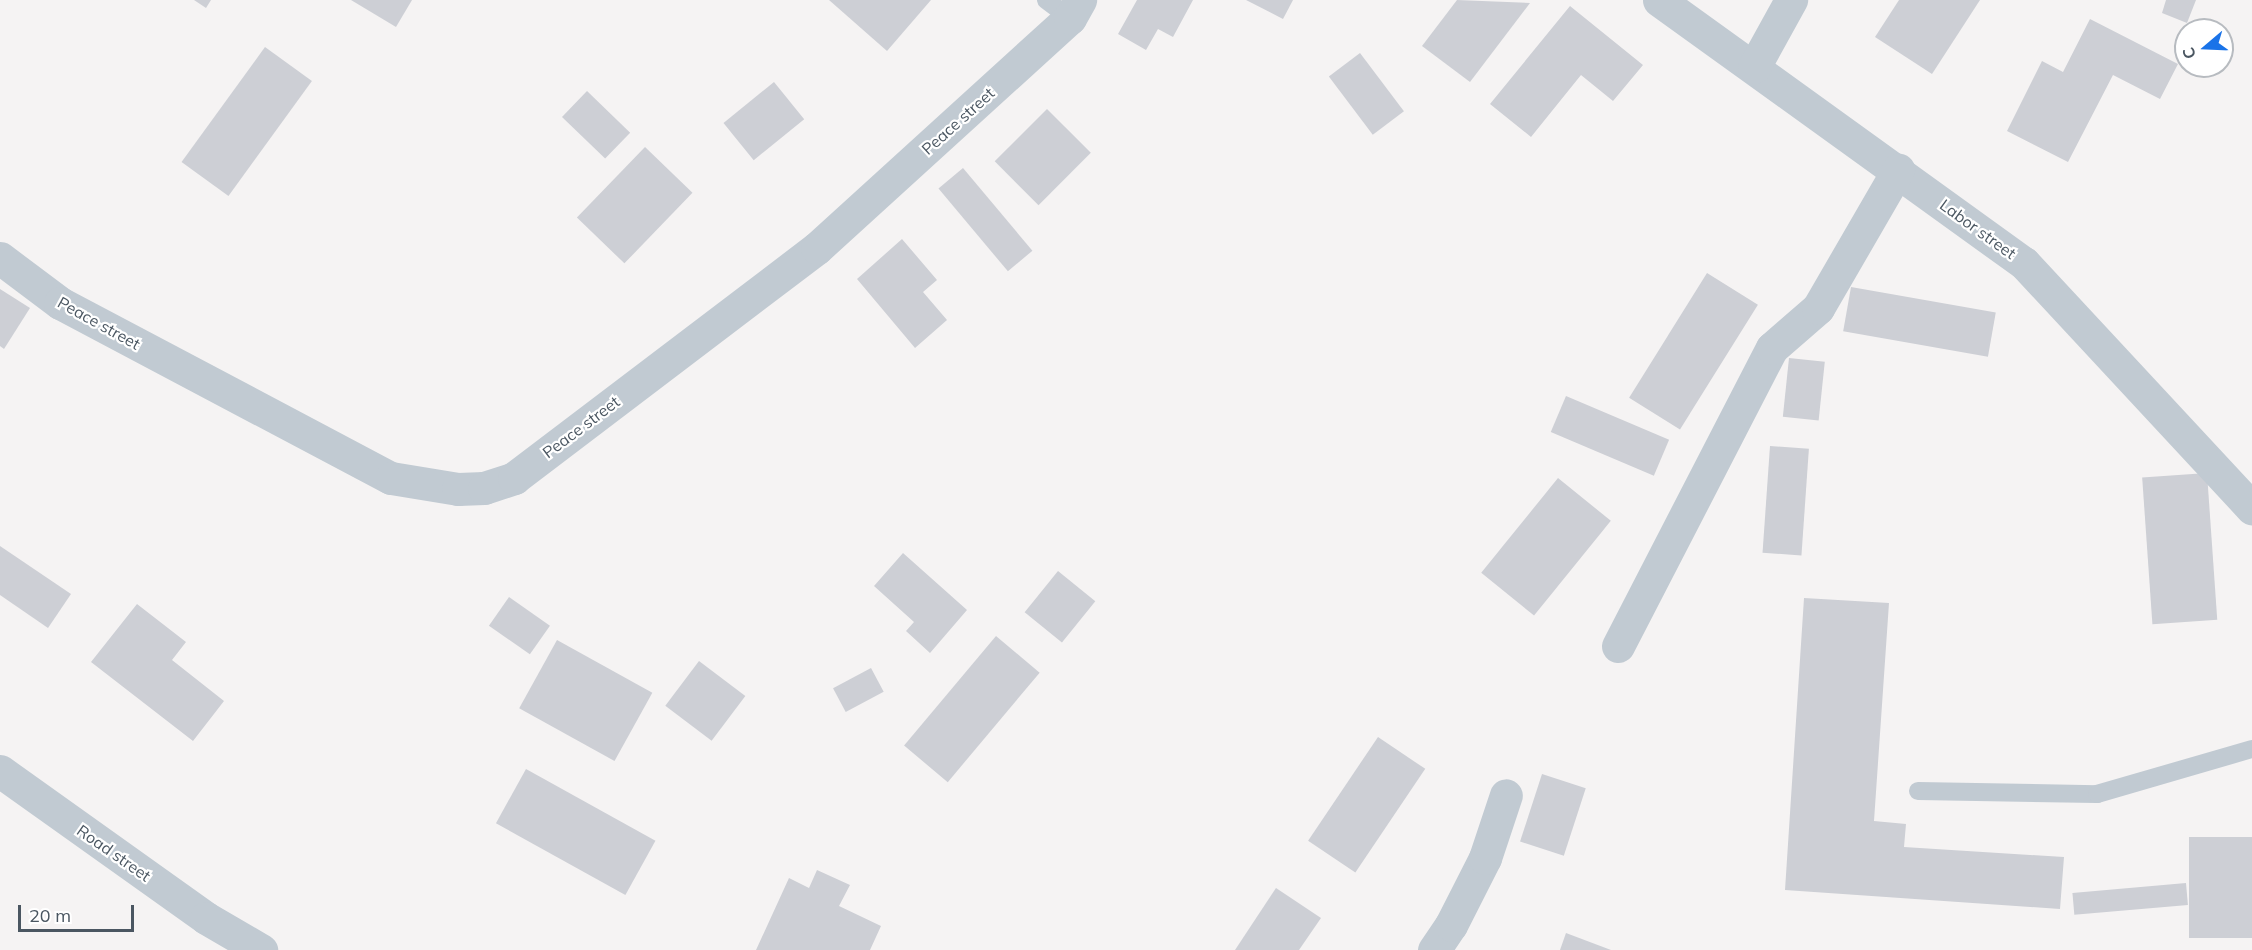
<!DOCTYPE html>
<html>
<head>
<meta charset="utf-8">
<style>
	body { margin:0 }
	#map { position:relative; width:2252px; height:950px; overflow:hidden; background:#f5f3f3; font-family:Mulish,sans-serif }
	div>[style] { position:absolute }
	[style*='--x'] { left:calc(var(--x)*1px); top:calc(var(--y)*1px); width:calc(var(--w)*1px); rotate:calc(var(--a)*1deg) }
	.building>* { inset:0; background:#cdcfd5; transform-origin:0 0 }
	.service>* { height:18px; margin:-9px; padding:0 9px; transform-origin:9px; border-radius:9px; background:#c1cad2 }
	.minor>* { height:33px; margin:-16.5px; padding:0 16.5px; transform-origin:16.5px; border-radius:16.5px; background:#c1cad2 }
	.tertiary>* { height:33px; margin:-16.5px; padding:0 16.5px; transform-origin:16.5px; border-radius:16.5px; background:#c1cad2 }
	span { translate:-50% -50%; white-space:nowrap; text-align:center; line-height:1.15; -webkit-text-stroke:4.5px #fff; paint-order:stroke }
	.street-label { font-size:16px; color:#4a5661 }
	.north { position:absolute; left:2174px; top:18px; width:60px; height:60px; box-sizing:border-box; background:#fff; border:2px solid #b7bbc0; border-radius:50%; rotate:251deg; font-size:16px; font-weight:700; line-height:24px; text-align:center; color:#4a5661 }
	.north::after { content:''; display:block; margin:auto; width:21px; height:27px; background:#1a73e8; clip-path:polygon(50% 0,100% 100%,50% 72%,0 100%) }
	.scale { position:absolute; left:18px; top:905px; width:116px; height:27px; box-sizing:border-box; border:3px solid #4a5661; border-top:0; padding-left:8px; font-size:18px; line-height:21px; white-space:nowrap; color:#4a5661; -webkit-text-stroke:4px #fff; paint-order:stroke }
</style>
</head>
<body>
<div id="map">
	<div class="building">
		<div style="clip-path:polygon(194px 0,211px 0,206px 8px)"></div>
		<div style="clip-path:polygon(351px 0,412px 0,396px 27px)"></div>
		<div style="clip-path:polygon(829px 0,931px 0,887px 51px)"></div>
		<div style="clip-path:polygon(1137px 0,1193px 0,1173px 37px,1158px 29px,1146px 50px,1118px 34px)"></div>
		<div style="clip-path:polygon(1246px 0,1293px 0,1283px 19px)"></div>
		<div style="clip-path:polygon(1457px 0,1530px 3px,1470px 82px,1422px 46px)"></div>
		<div style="clip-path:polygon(1899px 0,1980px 0,1932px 74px,1875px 37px)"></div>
		<div style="clip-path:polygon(2166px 0,2196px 0,2187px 23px,2162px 13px)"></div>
		<div style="clip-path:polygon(1570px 6px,1643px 65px,1613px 101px,1581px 75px,1531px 137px,1490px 104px)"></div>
		<div style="clip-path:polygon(2090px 19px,2178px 64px,2160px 99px,2113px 75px,2068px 162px,2007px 131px,2042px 61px,2063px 72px)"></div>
		<div style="left:265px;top:47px;width:58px;height:142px;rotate:36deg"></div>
		<div style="left:1360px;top:53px;width:73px;height:39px;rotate:53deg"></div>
		<div style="left:774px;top:82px;width:48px;height:65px;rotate:51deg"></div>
		<div style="left:587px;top:91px;width:60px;height:36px;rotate:44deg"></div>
		<div style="left:1047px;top:109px;width:62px;height:74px;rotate:45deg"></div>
		<div style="left:645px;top:147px;width:66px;height:98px;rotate:44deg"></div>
		<div style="left:963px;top:168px;width:108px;height:32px;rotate:50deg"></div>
		<div style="clip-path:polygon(902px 239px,937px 280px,923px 292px,947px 320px,915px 348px,857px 279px)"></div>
		<div style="left:1707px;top:273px;width:60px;height:147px;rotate:32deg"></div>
		<div style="left:1851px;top:287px;width:147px;height:45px;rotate:10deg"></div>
		<div style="clip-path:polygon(0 289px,30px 308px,4px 349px,0 346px)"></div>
		<div style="left:1789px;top:358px;width:36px;height:59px;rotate:6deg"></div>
		<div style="left:1566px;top:396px;width:112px;height:39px;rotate:23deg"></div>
		<div style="left:1770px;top:446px;width:39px;height:107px;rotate:4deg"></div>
		<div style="left:2207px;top:473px;width:147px;height:65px;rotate:86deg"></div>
		<div style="left:1558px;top:478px;width:68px;height:122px;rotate:39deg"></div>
		<div style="clip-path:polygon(0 546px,71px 594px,48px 628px,0 595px)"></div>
		<div style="clip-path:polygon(903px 553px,967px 610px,930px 653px,906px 631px,914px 622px,874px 586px)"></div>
		<div style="left:1058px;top:571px;width:48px;height:53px;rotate:39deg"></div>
		<div style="left:509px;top:597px;width:50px;height:35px;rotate:35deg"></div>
		<div style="clip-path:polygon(1804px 598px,1889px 603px,1874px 821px,1906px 824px,1904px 847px,2064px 857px,2060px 909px,1785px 890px)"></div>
		<div style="clip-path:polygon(137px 604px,186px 642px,172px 660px,224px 701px,193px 741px,91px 662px)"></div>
		<div style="left:996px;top:636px;width:57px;height:143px;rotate:40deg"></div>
		<div style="left:557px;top:640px;width:109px;height:78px;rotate:29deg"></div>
		<div style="left:699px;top:661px;width:58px;height:56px;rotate:37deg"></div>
		<div style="left:871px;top:668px;width:27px;height:43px;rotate:62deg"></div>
		<div style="left:1378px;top:737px;width:57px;height:125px;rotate:34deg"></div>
		<div style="left:526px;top:769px;width:148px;height:62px;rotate:29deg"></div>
		<div style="left:1542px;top:774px;width:46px;height:71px;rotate:18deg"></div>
		<div style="left:2252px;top:837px;width:101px;height:63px;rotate:90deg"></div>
		<div style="clip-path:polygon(817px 870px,850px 885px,839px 906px,881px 926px,870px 950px,756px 950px,789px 878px,809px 888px)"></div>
		<div style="left:2186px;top:883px;width:22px;height:114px;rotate:85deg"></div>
		<div style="clip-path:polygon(1276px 888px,1321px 918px,1299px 950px,1235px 950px)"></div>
		<div style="clip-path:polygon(1566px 933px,1611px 950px,1560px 950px)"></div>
	</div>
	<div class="service">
		<div style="--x:1046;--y:0;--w:30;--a:37"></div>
		<div style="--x:1918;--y:791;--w:179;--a:1"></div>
		<div style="--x:2097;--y:794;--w:161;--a:-16.2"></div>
	</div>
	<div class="minor">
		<div style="--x:1659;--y:0;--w:450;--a:35.8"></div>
		<div style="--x:2024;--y:263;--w:335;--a:47.1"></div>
		<div style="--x:1754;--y:67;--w:77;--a:-61.1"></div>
		<div style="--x:0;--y:258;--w:75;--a:36.9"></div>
		<div style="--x:60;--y:303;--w:374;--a:27.9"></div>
		<div style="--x:391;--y:478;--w:68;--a:9.3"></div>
		<div style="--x:458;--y:489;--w:26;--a:-2"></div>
		<div style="--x:484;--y:488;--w:32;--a:-18"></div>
		<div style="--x:514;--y:478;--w:380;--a:-37.2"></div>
		<div style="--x:817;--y:248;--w:342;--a:-42.3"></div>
		<div style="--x:1070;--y:18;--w:21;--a:-61"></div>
		<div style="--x:1618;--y:646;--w:335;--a:-62.7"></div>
		<div style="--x:1772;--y:348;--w:61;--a:-41"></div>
		<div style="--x:1818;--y:308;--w:160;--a:-59.9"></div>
		<div style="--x:1434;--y:950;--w:30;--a:-56"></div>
		<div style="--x:1451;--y:925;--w:75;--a:-63.1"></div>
		<div style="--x:1485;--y:858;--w:66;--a:-71.6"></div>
	</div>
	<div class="tertiary">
		<div style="--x:0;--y:771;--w:253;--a:35.5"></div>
		<div style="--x:206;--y:918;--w:64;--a:30.2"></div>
	</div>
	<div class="street-label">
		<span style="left:958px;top:121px;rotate:-42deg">Peace street</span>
		<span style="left:1978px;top:229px;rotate:36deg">Labor street</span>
		<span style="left:99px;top:323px;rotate:29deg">Peace street</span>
		<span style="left:581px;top:427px;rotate:-37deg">Peace street</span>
		<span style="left:114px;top:853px;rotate:35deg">Road street</span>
	</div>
	<div class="north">С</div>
	<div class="scale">20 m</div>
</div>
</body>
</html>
